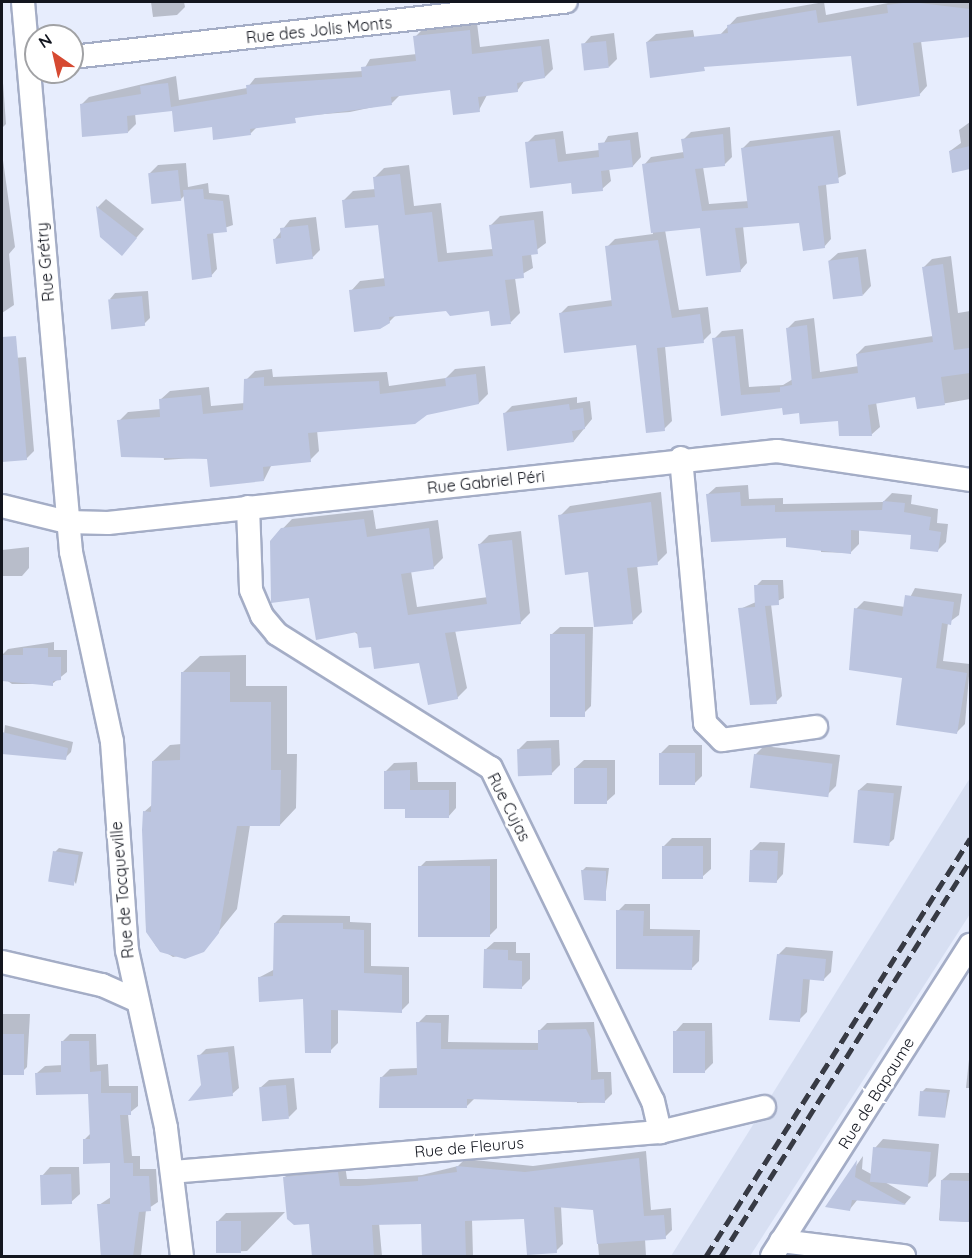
<!DOCTYPE html>
<html>
<head>
<meta charset="utf-8">
<style>
	body { margin:0 }
	#map { position:relative; width:972px; height:1258px; overflow:hidden; background:#e7edfd; font-family:Quicksand,sans-serif }
	div>[style] { position:absolute }
	[style*='--x'] { left:calc(var(--x)*1px); top:calc(var(--y)*1px); width:calc(var(--w)*1px); rotate:calc(var(--a)*1deg) }
	.built>* { inset:0; background:#d7dff2 }
	.shadow>* { inset:0; background:#0003 }
	.building>* { inset:0; background:#bcc5e0; transform-origin:0 0 }
	.roads { filter:drop-shadow(2px 0 #a4adc6) drop-shadow(-2px 0 #a4adc6) drop-shadow(0 2px #a4adc6) drop-shadow(0 -2px #a4adc6) }
	.minor>* { height:22px; margin:-11px; padding:0 11px; transform-origin:11px; border-radius:11px; background:#fff }
	.rail>* { height:4.5px; margin-top:-2.25px; transform-origin:0; background:repeating-linear-gradient(90deg,#373a44 0 12px,transparent 0 18px) }
	span { translate:-50% -50%; white-space:nowrap; text-align:center; line-height:1.15; -webkit-text-stroke:6px #fff; paint-order:stroke }
	.street-label { font-size:16px; color:#13161f }
	.frame { position:absolute; inset:0; border:3px solid #13161f; pointer-events:none }
	.north { position:absolute; left:24px; top:24px; width:60px; height:60px; box-sizing:border-box; background:#fff; border:2px solid #a1a2a5; border-radius:50%; rotate:326deg; font-size:16px; font-weight:700; line-height:24px; text-align:center; color:#13161f }
	.north::after { content:''; display:block; margin:auto; width:21px; height:27px; background:#d64a32; clip-path:polygon(50% 0,100% 100%,50% 72%,0 100%) }
</style>
</head>
<body>
<div id="map">
	<div class="built">
		<div style="clip-path:polygon(970px 778px,970px 914px,750px 1256px,671px 1256px)"></div>
	</div>
	<div class="shadow">
		<div style="clip-path:polygon(151px 2px,184px 2px,185px 7px,177px 15px,153px 17px)"></div>
		<div style="clip-path:polygon(824px 2px,826px 15px,893px 2px,970px 2px,970px 35px,921px 41px,927px 86px,919px 95px,852px 54px,720px 35px,737px 17px)"></div>
		<div style="clip-path:polygon(477px 23px,480px 47px,549px 39px,553px 69px,545px 77px,525px 80px,517px 91px,487px 95px,479px 110px,451px 88px,400px 95px,392px 103px,350px 112px,300px 116px,258px 126px,250px 134px,173px 109px,135px 113px,136px 124px,128px 132px,81px 105px,89px 97px,176px 76px,179px 100px,247px 88px,255px 78px,363px 71px,370px 59px,417px 54px,415px 37px,423px 29px)"></div>
		<div style="clip-path:polygon(693px 30px,699px 63px,647px 42px,656px 34px)"></div>
		<div style="clip-path:polygon(614px 33px,617px 59px,609px 67px,583px 45px,591px 36px)"></div>
		<div style="clip-path:polygon(2px 69px,6px 124px,2px 128px)"></div>
		<div style="clip-path:polygon(970px 122px,970px 167px,953px 171px,950px 151px,961px 143px,959px 130px)"></div>
		<div style="clip-path:polygon(730px 127px,732px 157px,725px 164px,703px 167px,709px 204px,749px 201px,743px 148px,750px 141px,840px 130px,846px 174px,826px 184px,831px 239px,824px 247px,801px 221px,743px 226px,747px 263px,740px 271px,702px 226px,665px 230px,679px 310px,708px 307px,711px 333px,703px 341px,665px 346px,672px 421px,664px 429px,638px 343px,560px 314px,568px 306px,613px 300px,607px 247px,615px 239px,653px 234px,644px 165px,651px 157px,684px 152px,683px 140px,691px 132px)"></div>
		<div style="clip-path:polygon(563px 131px,566px 154px,600px 150px,608px 136px,638px 132px,641px 157px,633px 166px,609px 168px,611px 181px,602px 189px,572px 181px,527px 143px,535px 135px)"></div>
		<div style="clip-path:polygon(2px 153px,15px 247px,9px 254px,14px 305px,2px 313px)"></div>
		<div style="clip-path:polygon(186px 163px,188px 187px,208px 183px,209px 193px,229px 195px,233px 225px,213px 232px,217px 269px,211px 276px,185px 195px,180px 200px,149px 174px,158px 165px)"></div>
		<div style="clip-path:polygon(409px 165px,414px 206px,441px 203px,447px 253px,493px 249px,491px 225px,500px 216px,543px 211px,546px 243px,531px 254px,533px 268px,515px 278px,520px 313px,511px 322px,491px 310px,447px 309px,396px 315px,389px 322px,351px 291px,360px 281px,386px 278px,379px 224px,343px 201px,353px 191px,376px 189px,374px 178px,384px 168px)"></div>
		<div style="clip-path:polygon(106px 199px,144px 229px,130px 245px,101px 236px,98px 207px)"></div>
		<div style="clip-path:polygon(316px 217px,320px 250px,312px 258px,275px 239px,290px 220px)"></div>
		<div style="clip-path:polygon(866px 249px,871px 286px,863px 295px,829px 261px,838px 253px)"></div>
		<div style="clip-path:polygon(951px 256px,958px 313px,970px 311px,970px 399px,918px 408px,916px 395px,876px 402px,880px 427px,871px 435px,839px 419px,783px 406px,723px 415px,714px 339px,722px 331px,743px 329px,749px 387px,783px 385px,793px 379px,787px 329px,795px 321px,814px 318px,820px 372px,859px 366px,857px 354px,865px 346px,933px 336px,924px 267px,932px 259px)"></div>
		<div style="clip-path:polygon(148px 291px,150px 318px,144px 324px,110px 299px,115px 293px)"></div>
		<div style="clip-path:polygon(26px 357px,34px 451px,26px 459px,2px 461px,2px 359px)"></div>
		<div style="clip-path:polygon(485px 366px,488px 394px,479px 403px,317px 430px,319px 451px,310px 460px,272px 464px,264px 480px,208px 457px,164px 460px,163px 452px,119px 421px,128px 412px,161px 409px,160px 400px,170px 391px,209px 387px,211px 406px,245px 403px,246px 380px,255px 371px,272px 369px,273px 377px,387px 372px,389px 386px,446px 378px,455px 369px)"></div>
		<div style="clip-path:polygon(577px 397px,577px 403px,590px 401px,592px 419px,574px 441px,504px 414px,512px 406px)"></div>
		<div style="clip-path:polygon(748px 485px,749px 499px,783px 498px,783px 504px,883px 502px,892px 493px,912px 495px,911px 504px,938px 509px,937px 523px,948px 524px,946px 542px,937px 551px,913px 534px,859px 529px,859px 544px,850px 553px,821px 552px,821px 546px,788px 536px,707px 495px,716px 487px)"></div>
		<div style="clip-path:polygon(661px 492px,667px 553px,657px 563px,637px 565px,642px 612px,632px 622px,589px 570px,560px 516px,570px 506px)"></div>
		<div style="clip-path:polygon(373px 510px,376px 529px,438px 520px,443px 558px,433px 568px,411px 571px,417px 607px,488px 597px,480px 544px,489px 535px,521px 531px,530px 613px,520px 623px,455px 630px,467px 688px,457px 698px,420px 661px,372px 646px,310px 596px,271px 541px,292px 519px)"></div>
		<div style="clip-path:polygon(29px 547px,29px 568px,22px 576px,2px 576px,2px 550px)"></div>
		<div style="clip-path:polygon(762px 580px,783px 580px,784px 598px,771px 604px,782px 696px,776px 702px,740px 609px,756px 602px,756px 586px)"></div>
		<div style="clip-path:polygon(915px 588px,962px 594px,959px 615px,948px 623px,943px 661px,970px 664px,965px 724px,957px 732px,904px 677px,856px 609px,864px 601px,905px 607px)"></div>
		<div style="clip-path:polygon(560px 627px,593px 627px,591px 706px,583px 714px,551px 635px)"></div>
		<div style="clip-path:polygon(54px 642px,54px 650px,67px 650px,67px 672px,52px 684px,12px 684px,2px 677px,2px 655px,8px 649px)"></div>
		<div style="clip-path:polygon(246px 655px,246px 686px,287px 686px,287px 754px,297px 754px,296px 808px,280px 825px,250px 825px,237px 909px,203px 951px,173px 957px,156px 946px,146px 928px,144px 812px,153px 804px,153px 761px,170px 745px,182px 744px,183px 672px,200px 656px)"></div>
		<div style="clip-path:polygon(5px 725px,73px 742px,71px 752px,65px 758px,2px 752px)"></div>
		<div style="clip-path:polygon(559px 740px,560px 765px,551px 774px,518px 750px,527px 741px)"></div>
		<div style="clip-path:polygon(669px 745px,702px 745px,702px 776px,694px 784px,660px 754px)"></div>
		<div style="clip-path:polygon(764px 746px,840px 755px,836px 786px,828px 794px,755px 755px)"></div>
		<div style="clip-path:polygon(584px 760px,615px 760px,615px 794px,606px 802px,575px 768px)"></div>
		<div style="clip-path:polygon(417px 762px,418px 782px,456px 782px,456px 808px,448px 817px,406px 807px,386px 771px,394px 763px)"></div>
		<div style="clip-path:polygon(867px 783px,902px 786px,894px 839px,886px 846px,859px 790px)"></div>
		<div style="clip-path:polygon(672px 838px,711px 838px,711px 869px,702px 877px,664px 846px)"></div>
		<div style="clip-path:polygon(760px 842px,785px 843px,783px 874px,775px 883px,751px 851px)"></div>
		<div style="clip-path:polygon(59px 848px,83px 852px,76px 884px,55px 852px)"></div>
		<div style="clip-path:polygon(497px 859px,497px 928px,490px 935px,419px 868px,426px 861px)"></div>
		<div style="clip-path:polygon(586px 867px,609px 868px,605px 899px,582px 871px)"></div>
		<div style="clip-path:polygon(625px 904px,650px 904px,650px 929px,700px 930px,699px 961px,691px 969px,617px 967px,618px 911px)"></div>
		<div style="clip-path:polygon(283px 915px,350px 916px,350px 922px,371px 923px,371px 966px,409px 967px,409px 1003px,401px 1011px,338px 1009px,338px 1043px,330px 1051px,304px 998px,260px 977px,275px 969px,275px 923px)"></div>
		<div style="clip-path:polygon(494px 942px,516px 942px,516px 953px,530px 953px,530px 979px,522px 987px,485px 950px)"></div>
		<div style="clip-path:polygon(786px 947px,833px 951px,831px 972px,823px 980px,810px 978px,807px 1012px,799px 1020px,778px 955px)"></div>
		<div style="clip-path:polygon(2px 1014px,30px 1014px,27px 1067px,21px 1073px,2px 1073px)"></div>
		<div style="clip-path:polygon(426px 1015px,449px 1015px,448px 1042px,539px 1043px,539px 1031px,547px 1023px,594px 1022px,598px 1072px,611px 1072px,612px 1094px,604px 1102px,577px 1103px,577px 1098px,474px 1099px,466px 1107px,382px 1077px,390px 1069px,418px 1068px,418px 1023px)"></div>
		<div style="clip-path:polygon(683px 1023px,712px 1023px,713px 1063px,704px 1072px,675px 1032px)"></div>
		<div style="clip-path:polygon(70px 1034px,96px 1034px,97px 1065px,108px 1064px,109px 1086px,138px 1086px,138px 1106px,128px 1114px,132px 1156px,140px 1156px,140px 1169px,156px 1169px,158px 1202px,146px 1210px,141px 1256px,101px 1256px,99px 1205px,111px 1197px,112px 1162px,84px 1140px,91px 1133px,89px 1092px,37px 1073px,45px 1066px,63px 1065px,62px 1042px)"></div>
		<div style="clip-path:polygon(234px 1046px,239px 1088px,232px 1094px,202px 1085px,199px 1056px,206px 1049px)"></div>
		<div style="clip-path:polygon(970px 1050px,970px 1088px,966px 1088px)"></div>
		<div style="clip-path:polygon(294px 1078px,297px 1109px,289px 1117px,260px 1088px,269px 1080px)"></div>
		<div style="clip-path:polygon(926px 1088px,950px 1090px,945px 1117px,922px 1092px)"></div>
		<div style="clip-path:polygon(883px 1139px,939px 1144px,936px 1176px,927px 1185px,883px 1181px,911px 1197px,905px 1204px,858px 1199px,850px 1209px,828px 1206px,863px 1156px,862px 1169px,873px 1175px,875px 1148px)"></div>
		<div style="clip-path:polygon(646px 1151px,651px 1210px,671px 1208px,672px 1230px,665px 1237px,645px 1239px,646px 1256px,599px 1256px,595px 1209px,561px 1206px,563px 1244px,556px 1251px,526px 1217px,472px 1219px,473px 1256px,424px 1256px,423px 1223px,379px 1223px,382px 1256px,313px 1256px,311px 1222px,285px 1177px,292px 1170px,345px 1165px,347px 1179px,366px 1179px,422px 1175px,458px 1166px,465px 1159px,533px 1166px)"></div>
		<div style="clip-path:polygon(50px 1167px,79px 1167px,80px 1194px,71px 1202px,42px 1176px)"></div>
		<div style="clip-path:polygon(950px 1173px,970px 1173px,970px 1222px,939px 1220px,942px 1180px)"></div>
		<div style="clip-path:polygon(285px 1212px,247px 1251px,218px 1252px,217px 1222px,226px 1213px)"></div>
	</div>
	<div class="building">
		<div style="clip-path:polygon(911px 2px,970px 9px,970px 37px,913px 43px,920px 96px,857px 106px,851px 56px,704px 67px,705px 71px,650px 78px,646px 42px,728px 33px,727px 25px,816px 10px,818px 23px,888px 13px,887px 5px)"></div>
		<div style="clip-path:polygon(470px 30px,472px 54px,541px 46px,545px 78px,517px 83px,518px 92px,478px 97px,480px 112px,453px 115px,450px 90px,391px 97px,392px 105px,295px 118px,296px 123px,250px 129px,251px 135px,213px 140px,212px 127px,174px 132px,172px 111px,127px 116px,128px 133px,82px 137px,80px 104px,141px 94px,140px 86px,168px 83px,171px 107px,247px 94px,246px 85px,362px 77px,361px 67px,416px 61px,413px 36px)"></div>
		<div style="left:606px;top:41px;width:27px;height:25px;rotate:84deg"></div>
		<div style="clip-path:polygon(723px 134px,725px 166px,695px 169px,702px 211px,748px 208px,741px 148px,833px 136px,839px 183px,818px 186px,825px 248px,803px 251px,799px 223px,735px 228px,741px 272px,706px 276px,700px 228px,651px 233px,642px 164px,684px 158px,681px 139px)"></div>
		<div style="clip-path:polygon(555px 139px,558px 162px,599px 157px,598px 143px,630px 140px,633px 167px,601px 171px,603px 191px,572px 194px,571px 183px,530px 188px,525px 142px)"></div>
		<div style="clip-path:polygon(970px 146px,970px 169px,952px 173px,949px 151px)"></div>
		<div style="left:178px;top:170px;width:31px;height:30px;rotate:84deg"></div>
		<div style="clip-path:polygon(400px 174px,405px 215px,432px 212px,438px 262px,493px 256px,489px 225px,534px 220px,538px 254px,522px 256px,524px 278px,505px 280px,511px 324px,491px 326px,489px 311px,450px 316px,446px 311px,389px 317px,390px 323px,380px 329px,354px 332px,349px 290px,385px 286px,378px 225px,345px 228px,342px 200px,375px 197px,373px 177px)"></div>
		<div style="clip-path:polygon(203px 189px,204px 199px,223px 201px,227px 232px,207px 234px,212px 277px,192px 280px,183px 190px)"></div>
		<div style="clip-path:polygon(96px 206px,137px 238px,122px 256px,100px 237px)"></div>
		<div style="clip-path:polygon(308px 225px,313px 259px,276px 264px,273px 239px,281px 238px,280px 228px)"></div>
		<div style="clip-path:polygon(658px 240px,672px 318px,700px 314px,704px 343px,657px 348px,665px 431px,646px 433px,636px 345px,564px 353px,559px 313px,612px 306px,605px 246px)"></div>
		<div style="left:858px;top:257px;width:39px;height:30px;rotate:83deg"></div>
		<div style="clip-path:polygon(943px 264px,954px 350px,969px 348px,970px 359px,970px 373px,941px 377px,945px 405px,917px 409px,915px 397px,868px 405px,872px 436px,839px 436px,838px 421px,800px 424px,799px 413px,783px 415px,782px 408px,721px 416px,712px 338px,735px 336px,741px 395px,780px 392px,780px 387px,792px 385px,786px 328px,807px 325px,812px 379px,858px 373px,856px 354px,933px 342px,922px 267px)"></div>
		<div style="left:142px;top:296px;width:30px;height:34px;rotate:84deg"></div>
		<div style="clip-path:polygon(16px 336px,27px 460px,2px 462px,2px 337px)"></div>
		<div style="clip-path:polygon(476px 374px,479px 404px,427px 415px,415px 424px,308px 433px,311px 462px,263px 467px,264px 481px,210px 487px,207px 459px,121px 457px,117px 420px,160px 417px,159px 399px,201px 395px,203px 414px,243px 410px,244px 379px,264px 377px,264px 386px,379px 381px,380px 394px,446px 386px,445px 378px)"></div>
		<div style="clip-path:polygon(569px 404px,570px 410px,583px 408px,585px 429px,572px 431px,574px 442px,507px 451px,503px 413px)"></div>
		<div style="clip-path:polygon(740px 492px,741px 506px,775px 505px,775px 512px,882px 510px,883px 501px,905px 503px,904px 512px,931px 517px,929px 530px,941px 532px,938px 552px,910px 549px,911px 535px,851px 530px,851px 554px,786px 547px,786px 538px,711px 542px,706px 494px)"></div>
		<div style="clip-path:polygon(651px 502px,658px 565px,627px 568px,633px 624px,594px 627px,588px 572px,565px 575px,558px 515px)"></div>
		<div style="clip-path:polygon(364px 519px,367px 537px,429px 528px,434px 569px,401px 574px,408px 615px,487px 604px,478px 544px,512px 540px,521px 624px,445px 633px,458px 699px,428px 705px,419px 663px,374px 669px,371px 647px,359px 648px,357px 632px,316px 640px,309px 598px,271px 603px,270px 541px,281px 528px)"></div>
		<div style="clip-path:polygon(754px 585px,778px 585px,779px 605px,765px 606px,777px 704px,750px 705px,738px 608px,755px 607px)"></div>
		<div style="clip-path:polygon(905px 595px,954px 602px,951px 625px,942px 623px,936px 668px,967px 673px,957px 734px,896px 725px,902px 678px,849px 670px,854px 608px,902px 616px)"></div>
		<div style="left:550px;top:634px;width:35px;height:83px"></div>
		<div style="clip-path:polygon(23px 648px,48px 648px,48px 657px,61px 657px,61px 680px,53px 681px,53px 686px,2px 681px,2px 655px,23px 655px)"></div>
		<div style="clip-path:polygon(181px 672px,230px 672px,230px 702px,271px 702px,271px 770px,281px 770px,280px 826px,237px 826px,219px 933px,204px 952px,185px 959px,160px 952px,146px 932px,142px 830px,143px 811px,151px 812px,152px 761px,180px 760px)"></div>
		<div style="clip-path:polygon(2px 732px,68px 748px,66px 760px,2px 754px)"></div>
		<div style="left:551px;top:748px;width:27px;height:34px;rotate:88deg"></div>
		<div style="left:659px;top:753px;width:36px;height:32px"></div>
		<div style="left:754px;top:754px;width:79px;height:34px;rotate:7deg"></div>
		<div style="left:574px;top:768px;width:33px;height:36px"></div>
		<div style="clip-path:polygon(410px 770px,410px 790px,449px 790px,449px 818px,405px 818px,405px 809px,384px 809px,384px 771px)"></div>
		<div style="left:858px;top:790px;width:36px;height:53px;rotate:5deg"></div>
		<div style="left:662px;top:846px;width:41px;height:33px"></div>
		<div style="left:750px;top:850px;width:28px;height:32px;rotate:2deg"></div>
		<div style="left:53px;top:851px;width:26px;height:31px;rotate:9deg"></div>
		<div style="left:490px;top:866px;width:71px;height:72px;rotate:90deg"></div>
		<div style="clip-path:polygon(581px 870px,606px 871px,606px 901px,584px 900px)"></div>
		<div style="clip-path:polygon(616px 910px,644px 911px,643px 936px,693px 936px,692px 970px,616px 969px)"></div>
		<div style="clip-path:polygon(274px 923px,343px 923px,343px 929px,364px 930px,364px 973px,402px 975px,402px 1013px,331px 1010px,331px 1053px,305px 1053px,303px 999px,259px 1002px,258px 977px,273px 976px)"></div>
		<div style="clip-path:polygon(484px 949px,508px 950px,508px 960px,522px 961px,522px 989px,483px 988px)"></div>
		<div style="clip-path:polygon(777px 954px,826px 959px,824px 981px,803px 979px,800px 1022px,769px 1020px)"></div>
		<div style="clip-path:polygon(416px 1022px,441px 1023px,441px 1049px,538px 1050px,538px 1030px,586px 1029px,591px 1039px,591px 1080px,604px 1079px,605px 1103px,467px 1099px,467px 1108px,379px 1108px,380px 1077px,417px 1075px)"></div>
		<div style="left:673px;top:1031px;width:32px;height:42px"></div>
		<div style="left:2px;top:1034px;width:22px;height:41px"></div>
		<div style="clip-path:polygon(61px 1041px,89px 1041px,90px 1072px,101px 1071px,101px 1093px,131px 1093px,131px 1115px,120px 1115px,124px 1163px,133px 1163px,133px 1176px,149px 1176px,151px 1211px,139px 1212px,133px 1257px,101px 1257px,97px 1204px,110px 1204px,110px 1163px,83px 1164px,83px 1139px,90px 1139px,88px 1094px,36px 1095px,35px 1073px,61px 1072px)"></div>
		<div style="clip-path:polygon(228px 1052px,233px 1096px,188px 1101px,201px 1085px,197px 1055px)"></div>
		<div style="left:286px;top:1085px;width:34px;height:27px;rotate:85deg"></div>
		<div style="left:920px;top:1091px;width:27px;height:25px;rotate:4deg"></div>
		<div style="left:873px;top:1147px;width:58px;height:35px;rotate:5deg"></div>
		<div style="clip-path:polygon(639px 1158px,644px 1216px,664px 1215px,666px 1239px,597px 1244px,593px 1210px,554px 1207px,557px 1253px,527px 1255px,524px 1219px,465px 1221px,466px 1257px,422px 1257px,421px 1224px,372px 1225px,374px 1257px,312px 1257px,309px 1224px,294px 1225px,287px 1219px,283px 1177px,338px 1172px,340px 1186px,358px 1186px,418px 1181px,418px 1177px,457px 1172px,456px 1166px,525px 1172px)"></div>
		<div style="clip-path:polygon(857px 1160px,855px 1177px,906px 1205px,852px 1200px,850px 1211px,825px 1207px)"></div>
		<div style="left:71px;top:1174px;width:30px;height:31px;rotate:88deg"></div>
		<div style="left:941px;top:1180px;width:29px;height:41px;rotate:2deg"></div>
		<div style="left:216px;top:1221px;width:25px;height:32px"></div>
	</div>
	<div class="roads">
		<div class="minor">
			<div style="--x:23;--y:2;--w:552;--a:85.01"></div>
			<div style="--x:71;--y:552;--w:194;--a:77.8"></div>
			<div style="--x:112;--y:742;--w:209;--a:85.9"></div>
			<div style="--x:127;--y:950;--w:182;--a:77.6"></div>
			<div style="--x:166;--y:1128;--w:129;--a:82.9"></div>
			<div style="--x:72;--y:57;--w:497;--a:-6.4"></div>
			<div style="--x:681;--y:458;--w:266;--a:84.8"></div>
			<div style="--x:705;--y:723;--w:24;--a:45"></div>
			<div style="--x:722;--y:740;--w:95;--a:-7.9"></div>
			<div style="--x:2;--y:506;--w:67;--a:13.8"></div>
			<div style="--x:67;--y:522;--w:41;--a:1.4"></div>
			<div style="--x:108;--y:523;--w:673;--a:-6.14"></div>
			<div style="--x:777;--y:451;--w:195;--a:8.5"></div>
			<div style="--x:248;--y:507;--w:83;--a:87.9"></div>
			<div style="--x:251;--y:590;--w:28;--a:67"></div>
			<div style="--x:262;--y:616;--w:23;--a:50"></div>
			<div style="--x:277;--y:634;--w:252;--a:32.1"></div>
			<div style="--x:491;--y:768;--w:370;--a:64.1"></div>
			<div style="--x:653;--y:1101;--w:32;--a:77"></div>
			<div style="--x:2;--y:962;--w:103;--a:13"></div>
			<div style="--x:102;--y:985;--w:36;--a:24"></div>
			<div style="--x:172;--y:1172;--w:490;--a:-4.7"></div>
			<div style="--x:660;--y:1132;--w:107;--a:-13.5"></div>
			<div style="--x:781;--y:1241;--w:124;--a:7"></div>
			<div style="--x:772;--y:1256;--w:369;--a:-57.5"></div>
		</div>
	</div>
	<div class="rail">
		<div style="--x:706;--y:1256;--w:494;--a:-57.7"></div>
		<div style="--x:721;--y:1256;--w:467;--a:-57.8"></div>
	</div>
	<div class="street-label">
		<span style="left:319px;top:30px;rotate:-6deg">Rue des Jolis Monts</span>
		<span style="left:45px;top:262px;rotate:-95deg">Rue Grétry</span>
		<span style="left:486px;top:482px;rotate:-6deg">Rue Gabriel Péri</span>
		<span style="left:509px;top:807px;rotate:63deg">Rue Cujas</span>
		<span style="left:122px;top:890px;rotate:-95deg">Rue de Tocqueville</span>
		<span style="left:876px;top:1093px;rotate:-58deg">Rue de Bapaume</span>
		<span style="left:469px;top:1147px;rotate:-5deg">Rue de Fleurus</span>
	</div>
	<div class="frame"></div>
	<div class="north">N</div>
</div>
</body>
</html>
